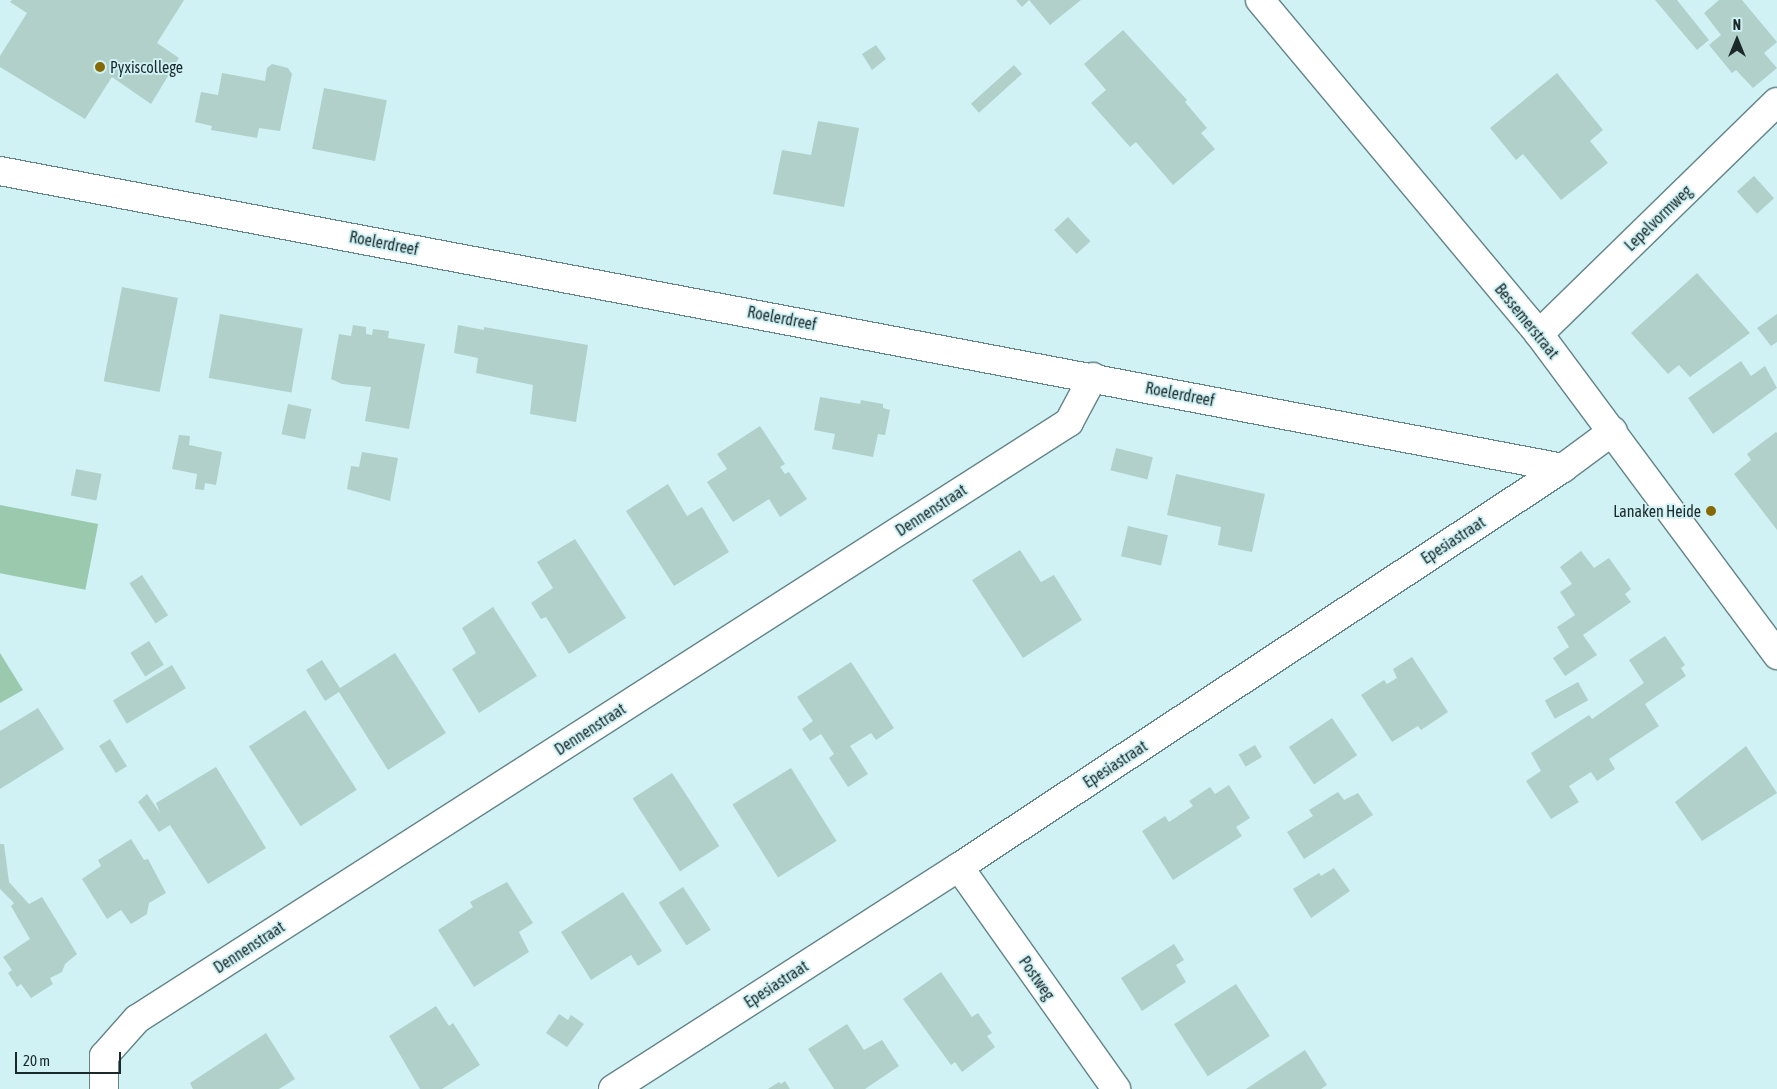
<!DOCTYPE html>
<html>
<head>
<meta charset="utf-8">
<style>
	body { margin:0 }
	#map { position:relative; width:1777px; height:1089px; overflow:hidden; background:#d0f2f5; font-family:"Asap Condensed",sans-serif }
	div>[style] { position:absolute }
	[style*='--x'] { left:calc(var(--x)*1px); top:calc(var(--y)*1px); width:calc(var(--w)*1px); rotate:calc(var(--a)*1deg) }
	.green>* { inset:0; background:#9bc9ad; transform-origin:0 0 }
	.building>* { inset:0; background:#b0d0c9; transform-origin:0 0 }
	.roads { filter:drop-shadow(1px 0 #648487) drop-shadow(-1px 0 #648487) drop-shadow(0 1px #648487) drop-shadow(0 -1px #648487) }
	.minor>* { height:28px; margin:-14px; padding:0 14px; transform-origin:14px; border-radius:14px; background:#fff }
	.dots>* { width:14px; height:14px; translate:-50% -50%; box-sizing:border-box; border:2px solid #d0f2f5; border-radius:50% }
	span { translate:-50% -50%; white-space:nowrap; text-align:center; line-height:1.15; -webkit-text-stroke:4px #d0f2f5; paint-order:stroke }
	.poi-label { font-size:16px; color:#1c292a }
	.left { translate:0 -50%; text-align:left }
	.right { translate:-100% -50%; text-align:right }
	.street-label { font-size:16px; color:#1c292a }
	.north { position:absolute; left:1712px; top:15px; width:50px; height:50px; -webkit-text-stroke:4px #d0f2f5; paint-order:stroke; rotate:0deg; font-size:14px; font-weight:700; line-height:20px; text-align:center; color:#1c292a }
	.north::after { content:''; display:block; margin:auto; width:18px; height:22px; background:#1c292a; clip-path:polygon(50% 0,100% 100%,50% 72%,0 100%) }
	.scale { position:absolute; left:15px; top:1052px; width:106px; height:22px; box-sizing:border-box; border:2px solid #1c292a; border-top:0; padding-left:6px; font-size:15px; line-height:18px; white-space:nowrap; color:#1c292a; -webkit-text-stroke:4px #d0f2f5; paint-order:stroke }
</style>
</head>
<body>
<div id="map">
	<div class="green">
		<div style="left:0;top:505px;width:100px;height:67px;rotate:11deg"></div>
		<div style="clip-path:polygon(0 653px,23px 690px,0 703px)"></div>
	</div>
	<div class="building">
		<div style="clip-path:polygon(12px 0,184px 0,157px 43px,179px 58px,151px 104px,112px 77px,85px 119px,0 67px,0 56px,27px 13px,10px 2px)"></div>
		<div style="clip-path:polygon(1016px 0,1081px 0,1050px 25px,1029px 0,1022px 7px)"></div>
		<div style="clip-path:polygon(1655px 0,1677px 0,1709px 40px,1697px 50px)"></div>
		<div style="clip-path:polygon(1719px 0,1742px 0,1777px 42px,1764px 53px,1777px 68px,1753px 88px,1736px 70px,1732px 73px,1709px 45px,1721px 35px,1704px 13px)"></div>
		<div style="clip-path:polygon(1123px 30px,1187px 100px,1185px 102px,1207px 128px,1201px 133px,1215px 149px,1173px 185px,1136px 142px,1130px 147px,1091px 103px,1106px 90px,1084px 64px)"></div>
		<div style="clip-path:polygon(876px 45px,886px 59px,872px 70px,862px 54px)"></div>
		<div style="clip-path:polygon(272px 64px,288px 68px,292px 74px,280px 131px,259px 128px,257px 138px,211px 130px,212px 126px,195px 122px,201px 92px,218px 95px,222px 73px,265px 81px,267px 68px)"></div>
		<div style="left:1014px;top:65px;width:12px;height:58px;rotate:48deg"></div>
		<div style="clip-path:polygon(1557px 73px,1603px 130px,1590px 141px,1608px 163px,1561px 200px,1523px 154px,1516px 160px,1490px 128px)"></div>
		<div style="left:324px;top:88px;width:64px;height:62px;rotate:11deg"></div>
		<div style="clip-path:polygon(818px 121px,859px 128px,844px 207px,773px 194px,782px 150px,811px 155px)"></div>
		<div style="left:1754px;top:176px;width:30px;height:23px;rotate:48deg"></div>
		<div style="left:1068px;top:217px;width:33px;height:19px;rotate:47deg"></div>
		<div style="clip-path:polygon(1697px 273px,1750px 333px,1690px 377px,1679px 365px,1668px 374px,1631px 333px)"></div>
		<div style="left:122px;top:287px;width:57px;height:96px;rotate:11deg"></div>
		<div style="left:220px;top:314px;width:84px;height:65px;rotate:10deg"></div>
		<div style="clip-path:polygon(1777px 314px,1777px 342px,1771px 346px,1757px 328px)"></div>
		<div style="clip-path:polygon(353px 325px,366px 327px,366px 334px,372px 335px,373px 329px,389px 331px,388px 338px,425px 344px,409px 429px,365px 421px,371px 387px,342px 384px,331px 379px,339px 334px,351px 336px)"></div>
		<div style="clip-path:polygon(458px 325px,484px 330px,484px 327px,588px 345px,576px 422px,530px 414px,533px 385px,476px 373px,478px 358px,454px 353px)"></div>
		<div style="clip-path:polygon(1741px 361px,1751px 376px,1765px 366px,1777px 388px,1713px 434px,1688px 398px)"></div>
		<div style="clip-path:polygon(820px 397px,860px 404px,861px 400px,883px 404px,883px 408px,890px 410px,885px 435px,878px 434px,873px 457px,832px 449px,835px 434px,814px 430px)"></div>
		<div style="left:288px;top:404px;width:24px;height:31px;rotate:12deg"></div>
		<div style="clip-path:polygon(760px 426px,785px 464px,780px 467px,785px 474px,789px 472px,807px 499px,780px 517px,769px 499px,733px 522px,707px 482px,727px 469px,717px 454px)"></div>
		<div style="clip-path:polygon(1776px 432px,1777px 433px,1777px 530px,1734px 474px,1751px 460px,1747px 454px)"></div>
		<div style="clip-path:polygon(179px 435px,190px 436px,189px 445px,222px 452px,216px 485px,205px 483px,204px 490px,195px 489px,197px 474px,172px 469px)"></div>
		<div style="left:1116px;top:448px;width:38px;height:23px;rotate:14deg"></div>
		<div style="clip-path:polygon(362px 452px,398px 458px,390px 501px,347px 489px,351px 466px,359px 467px)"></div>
		<div style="left:76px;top:469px;width:26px;height:27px;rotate:11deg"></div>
		<div style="clip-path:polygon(1176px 474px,1265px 494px,1252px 552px,1218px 545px,1221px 527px,1167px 515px)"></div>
		<div style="clip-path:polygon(668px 484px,687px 516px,702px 507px,729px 552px,674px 586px,626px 511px)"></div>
		<div style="left:1128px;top:526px;width:41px;height:31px;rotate:13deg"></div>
		<div style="clip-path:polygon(575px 539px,626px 618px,569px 654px,546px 617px,541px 619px,531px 603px,553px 588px,537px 562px)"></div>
		<div style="clip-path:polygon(1020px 550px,1041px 582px,1054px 575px,1082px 620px,1023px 658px,972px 580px)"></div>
		<div style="clip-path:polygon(1581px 551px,1594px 568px,1609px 558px,1631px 589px,1625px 594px,1631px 602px,1583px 635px,1597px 655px,1565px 676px,1553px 658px,1569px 647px,1557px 627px,1575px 615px,1560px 592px,1572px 584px,1560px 567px)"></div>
		<div style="left:142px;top:575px;width:48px;height:15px;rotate:57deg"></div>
		<div style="clip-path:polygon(493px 607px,537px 676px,479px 713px,452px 669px,476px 653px,462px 628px)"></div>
		<div style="clip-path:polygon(1665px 636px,1685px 665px,1681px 668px,1686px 676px,1645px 704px,1659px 726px,1609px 759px,1615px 769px,1597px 781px,1591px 772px,1569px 786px,1579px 802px,1551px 819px,1526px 781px,1541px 771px,1531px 753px,1589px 715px,1592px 719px,1644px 683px,1629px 660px)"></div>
		<div style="left:149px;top:641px;width:28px;height:22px;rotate:58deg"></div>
		<div style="clip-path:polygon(395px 653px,446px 733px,388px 770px,339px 692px,325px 701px,306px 670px,322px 660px,340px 688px)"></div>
		<div style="clip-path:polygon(1412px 657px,1448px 712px,1421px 730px,1418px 726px,1392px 742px,1361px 695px,1384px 680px,1387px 684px,1397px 678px,1393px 669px)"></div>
		<div style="clip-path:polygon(851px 662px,894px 728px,876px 740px,871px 733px,850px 746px,868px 774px,848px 787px,829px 758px,834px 754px,821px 734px,810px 741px,802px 729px,813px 721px,797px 697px)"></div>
		<div style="left:172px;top:665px;width:27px;height:69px;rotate:59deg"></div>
		<div style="left:1578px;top:682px;width:21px;height:38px;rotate:61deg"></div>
		<div style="clip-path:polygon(38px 708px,64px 749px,0 789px,0 731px)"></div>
		<div style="left:305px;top:710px;width:95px;height:67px;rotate:57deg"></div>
		<div style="left:1332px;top:718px;width:45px;height:52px;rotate:56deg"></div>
		<div style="left:110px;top:739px;width:32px;height:13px;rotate:58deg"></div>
		<div style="left:1255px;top:745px;width:14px;height:19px;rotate:60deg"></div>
		<div style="clip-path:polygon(1746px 746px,1777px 793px,1702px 841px,1675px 802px)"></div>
		<div style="clip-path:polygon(216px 767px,266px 848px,208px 884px,170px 825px,159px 832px,138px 802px,147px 794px,160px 813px,156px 803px)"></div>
		<div style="left:791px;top:768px;width:86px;height:69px;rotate:58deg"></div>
		<div style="left:672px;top:773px;width:87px;height:47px;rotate:57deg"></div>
		<div style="clip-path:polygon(1229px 785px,1250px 818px,1236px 827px,1242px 836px,1173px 880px,1142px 831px,1165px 816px,1169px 822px,1193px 806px,1189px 801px,1210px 787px,1215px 794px)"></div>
		<div style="clip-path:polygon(1338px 792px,1344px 800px,1358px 793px,1373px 815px,1304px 859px,1287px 832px,1313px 816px,1309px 810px)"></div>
		<div style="clip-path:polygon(131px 839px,144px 860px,148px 859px,166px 893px,149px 903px,147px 914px,131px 924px,121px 910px,107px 919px,82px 879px,101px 866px,98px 860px)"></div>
		<div style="clip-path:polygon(0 844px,4px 844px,9px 882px,29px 904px,42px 897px,77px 954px,65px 964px,62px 972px,50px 978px,53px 984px,31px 998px,21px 984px,17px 987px,8px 973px,12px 970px,3px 957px,30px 939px,11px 906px,14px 903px,0 889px)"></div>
		<div style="clip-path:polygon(1334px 868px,1350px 891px,1311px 918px,1293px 889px,1319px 873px,1321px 876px)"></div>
		<div style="clip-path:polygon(507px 882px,533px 923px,519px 932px,529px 952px,474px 987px,438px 930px,473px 907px,470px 902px)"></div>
		<div style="left:683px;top:887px;width:51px;height:29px;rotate:57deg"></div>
		<div style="clip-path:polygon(623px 892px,662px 951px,638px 966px,631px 955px,591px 980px,561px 932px)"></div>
		<div style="clip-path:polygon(1174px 944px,1184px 960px,1176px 965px,1186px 982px,1142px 1011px,1121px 978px)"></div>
		<div style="clip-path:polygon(941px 972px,972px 1017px,978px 1013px,992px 1033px,987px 1036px,995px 1047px,962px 1072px,955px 1062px,951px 1065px,903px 999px)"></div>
		<div style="left:1236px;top:984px;width:62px;height:74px;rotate:57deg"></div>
		<div style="clip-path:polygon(436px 1006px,449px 1026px,453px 1023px,480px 1065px,442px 1089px,420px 1089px,389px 1036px)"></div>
		<div style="clip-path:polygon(559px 1014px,568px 1020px,571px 1015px,584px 1024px,567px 1047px,546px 1033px)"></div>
		<div style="clip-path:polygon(847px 1024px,864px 1050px,882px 1040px,899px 1066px,865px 1089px,834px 1089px,808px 1049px)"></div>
		<div style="clip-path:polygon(266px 1033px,295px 1079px,279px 1089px,193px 1089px,190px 1083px)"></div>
		<div style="clip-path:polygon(1305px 1050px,1327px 1085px,1321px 1089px,1246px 1089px)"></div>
		<div style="clip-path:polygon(785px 1081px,790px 1089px,768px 1089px,779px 1082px,781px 1084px)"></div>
	</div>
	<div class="roads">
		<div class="minor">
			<div style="--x:1260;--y:0;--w:435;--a:50.1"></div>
			<div style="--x:1539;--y:334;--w:400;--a:53.4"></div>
			<div style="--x:0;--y:171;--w:1591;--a:10.76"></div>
			<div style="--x:1539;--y:334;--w:332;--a:-44.3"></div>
			<div style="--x:959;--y:867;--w:272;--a:54.7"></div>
			<div style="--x:104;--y:1089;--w:33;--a:-90"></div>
			<div style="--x:104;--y:1056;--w:50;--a:-48.3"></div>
			<div style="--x:137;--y:1019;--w:1107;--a:-32.64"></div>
			<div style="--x:1069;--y:422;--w:51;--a:-61.9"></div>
			<div style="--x:613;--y:1089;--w:411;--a:-32.7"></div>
			<div style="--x:959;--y:867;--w:724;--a:-33.45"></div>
			<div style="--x:1563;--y:468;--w:62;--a:-36.5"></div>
		</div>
	</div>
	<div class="dots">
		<div style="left:100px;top:67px;background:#866905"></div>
		<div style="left:1711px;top:511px;background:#866905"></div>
	</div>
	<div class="poi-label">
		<span class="left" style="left:110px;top:67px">Pyxiscollege</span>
		<span class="right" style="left:1701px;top:511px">Lanaken Heide</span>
	</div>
	<div class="street-label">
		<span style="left:1658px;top:218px;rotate:-44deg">Lepelvormweg</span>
		<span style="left:384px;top:243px;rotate:11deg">Roelerdreef</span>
		<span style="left:782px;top:318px;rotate:11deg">Roelerdreef</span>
		<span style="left:1527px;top:321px;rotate:51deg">Bessemerstraat</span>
		<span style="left:1180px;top:394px;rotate:11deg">Roelerdreef</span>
		<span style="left:931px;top:510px;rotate:-33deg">Dennenstraat</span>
		<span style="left:1453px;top:540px;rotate:-33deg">Epesiastraat</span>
		<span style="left:590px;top:729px;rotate:-33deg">Dennenstraat</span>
		<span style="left:1115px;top:764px;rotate:-33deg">Epesiastraat</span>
		<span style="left:249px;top:947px;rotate:-33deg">Dennenstraat</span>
		<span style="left:1037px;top:978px;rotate:55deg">Postweg</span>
		<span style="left:776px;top:984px;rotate:-33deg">Epesiastraat</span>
	</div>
	<div class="north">N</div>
	<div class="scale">20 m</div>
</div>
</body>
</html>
